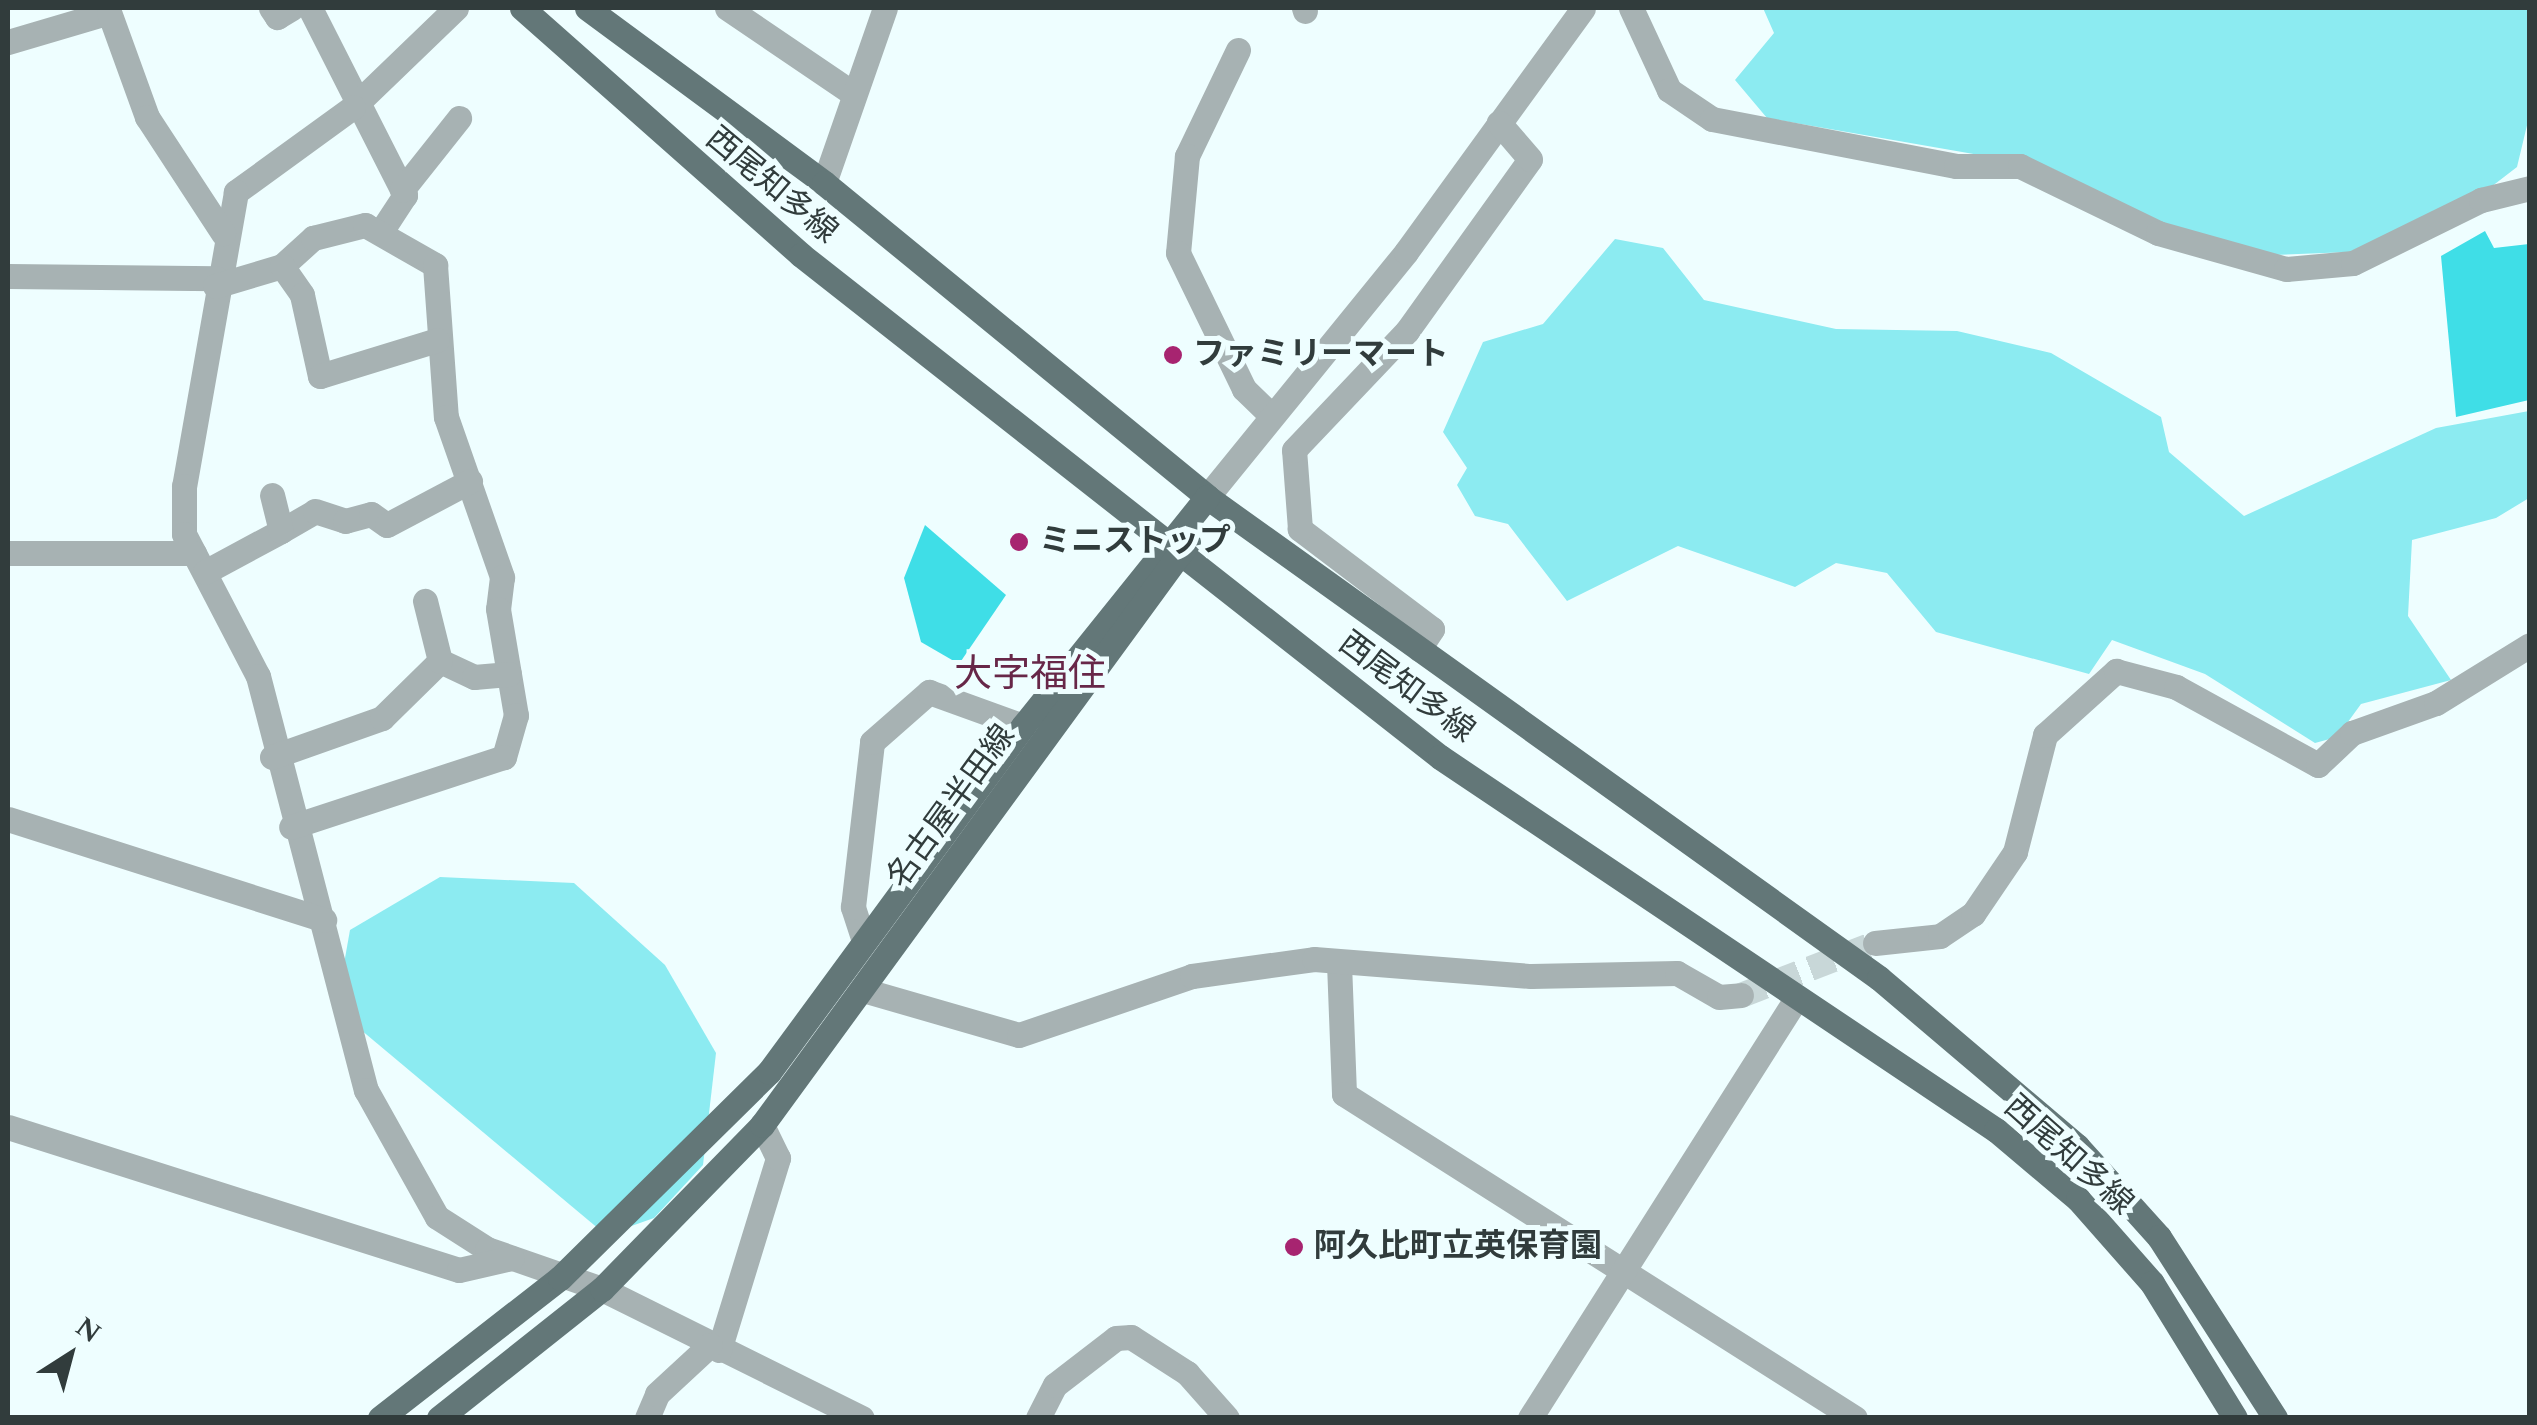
<!DOCTYPE html>
<html>
<head>
<meta charset="utf-8">
<style>
	body { margin:0 }
	#map { position:relative; width:2537px; height:1425px; overflow:hidden; background:#eefeff; font-family:Spectral,"Noto Sans JP",serif }
	div>[style] { position:absolute }
	[style*='--x'] { left:calc(var(--x)*1px); top:calc(var(--y)*1px); width:calc(var(--w)*1px); rotate:calc(var(--a)*1deg) }
	.green>* { inset:0; background:#8cebf1 }
	.water>* { inset:0; background:#3fdee7 }
	.minor-tunnel>* { height:25px; margin-top:-12.5px; transform-origin:0; background:repeating-linear-gradient(90deg,#c8d7d8 0 25px,transparent 0 37px) }
	.minor>* { height:25px; margin:-12.5px; padding:0 12.5px; transform-origin:12.5px; border-radius:12.5px; background:#a7b2b3 }
	.major>* { height:25px; margin:-12.5px; padding:0 12.5px; transform-origin:12.5px; border-radius:12.5px; background:#637778 }
	.dots>* { width:28px; height:28px; translate:-50% -50%; box-sizing:border-box; border:5px solid #eefeff; border-radius:50% }
	span { translate:-50% -50%; white-space:nowrap; text-align:center; line-height:1.15; -webkit-text-stroke:10px #eefeff; paint-order:stroke }
	.street-label { font-size:32px; color:#313c3c }
	.poi-label { font-size:32px; color:#313c3c; font-weight:700 }
	.left { translate:0 -50%; text-align:left }
	.quarter-label { font-size:38px; color:#672748 }
	.frame { position:absolute; inset:0; border:10px solid #313c3c; pointer-events:none }
	.north { position:absolute; left:20px; top:1305px; width:100px; height:100px; -webkit-text-stroke:8px #eefeff; paint-order:stroke; rotate:36deg; font-size:28px; font-weight:700; line-height:40px; text-align:center; color:#313c3c }
	.north::after { content:''; display:block; margin:auto; width:35px; height:45px; background:#313c3c; clip-path:polygon(50% 0,100% 100%,50% 72%,0 100%) }
</style>
</head>
<body>
<div id="map">
	<div class="green">
		<div style="clip-path:polygon(1763px 8px,2529px 8px,2529px 117px,2517px 167px,2478px 197px,2349px 252px,2272px 255px,2164px 226px,2049px 167px,1767px 118px,1735px 80px,1774px 33px)"></div>
		<div style="clip-path:polygon(1615px 239px,1663px 248px,1704px 300px,1836px 329px,1957px 331px,2051px 353px,2161px 417px,2169px 452px,2244px 516px,2436px 428px,2529px 411px,2529px 498px,2496px 518px,2412px 540px,2408px 616px,2451px 680px,2361px 704px,2337px 737px,2315px 743px,2205px 674px,2112px 640px,2089px 674px,1936px 632px,1887px 573px,1836px 563px,1795px 587px,1678px 546px,1567px 601px,1508px 524px,1475px 516px,1457px 485px,1467px 468px,1443px 432px,1483px 342px,1543px 324px)"></div>
		<div style="clip-path:polygon(440px 877px,574px 883px,665px 965px,716px 1053px,703px 1165px,654px 1218px,606px 1235px,336px 1009px,350px 930px)"></div>
	</div>
	<div class="water">
		<div style="clip-path:polygon(2485px 231px,2494px 248px,2529px 244px,2529px 400px,2456px 417px,2441px 256px)"></div>
		<div style="clip-path:polygon(925px 525px,1006px 595px,959px 664px,921px 642px,904px 578px)"></div>
	</div>
	<div class="minor-tunnel">
		<div style="--x:1741;--y:995;--w:144;--a:-21.2"></div>
	</div>
	<div class="minor">
		<div style="--x:271;--y:8;--w:11;--a:56"></div>
		<div style="--x:277;--y:17;--w:17;--a:-31"></div>
		<div style="--x:310;--y:8;--w:210;--a:63.1"></div>
		<div style="--x:405;--y:195;--w:42;--a:123.3"></div>
		<div style="--x:456;--y:8;--w:143;--a:136.1"></div>
		<div style="--x:353;--y:107;--w:145;--a:144"></div>
		<div style="--x:236;--y:192;--w:299;--a:100"></div>
		<div style="--x:184;--y:486;--w:48;--a:90"></div>
		<div style="--x:184;--y:534;--w:160;--a:62.5"></div>
		<div style="--x:258;--y:676;--w:428;--a:75.4"></div>
		<div style="--x:366;--y:1090;--w:145;--a:60.8"></div>
		<div style="--x:437;--y:1217;--w:59;--a:32.6"></div>
		<div style="--x:487;--y:1249;--w:122;--a:19.2"></div>
		<div style="--x:602;--y:1289;--w:290;--a:26.4"></div>
		<div style="--x:727;--y:8;--w:153;--a:34.1"></div>
		<div style="--x:1304;--y:8;--w:3;--a:72"></div>
		<div style="--x:1631;--y:8;--w:90;--a:65.1"></div>
		<div style="--x:1669;--y:90;--w:52;--a:34"></div>
		<div style="--x:1712;--y:119;--w:248;--a:10.9"></div>
		<div style="--x:1956;--y:166;--w:64;--a:0"></div>
		<div style="--x:2020;--y:166;--w:153;--a:25.9"></div>
		<div style="--x:2158;--y:233;--w:133;--a:15.7"></div>
		<div style="--x:2286;--y:269;--w:67;--a:-5.1"></div>
		<div style="--x:2353;--y:263;--w:143;--a:-26.2"></div>
		<div style="--x:2481;--y:200;--w:50;--a:-13.8"></div>
		<div style="--x:8;--y:42;--w:105;--a:-16.5"></div>
		<div style="--x:109;--y:12;--w:112;--a:70.1"></div>
		<div style="--x:147;--y:117;--w:139;--a:56.8"></div>
		<div style="--x:1238;--y:50;--w:118;--a:115.7"></div>
		<div style="--x:1187;--y:156;--w:97;--a:95.3"></div>
		<div style="--x:1178;--y:253;--w:151;--a:64.1"></div>
		<div style="--x:1244;--y:389;--w:37;--a:44"></div>
		<div style="--x:824;--y:183;--w:185;--a:-70.8"></div>
		<div style="--x:402;--y:190;--w:92;--a:-51.6"></div>
		<div style="--x:282;--y:266;--w:42;--a:-42.1"></div>
		<div style="--x:313;--y:238;--w:54;--a:-14"></div>
		<div style="--x:365;--y:225;--w:81;--a:29.7"></div>
		<div style="--x:435;--y:265;--w:152;--a:85.9"></div>
		<div style="--x:446;--y:417;--w:170;--a:70.7"></div>
		<div style="--x:502;--y:577;--w:32;--a:97"></div>
		<div style="--x:498;--y:609;--w:108;--a:80.4"></div>
		<div style="--x:516;--y:715;--w:44;--a:105.9"></div>
		<div style="--x:504;--y:757;--w:224;--a:161.8"></div>
		<div style="--x:8;--y:276;--w:208;--a:0.6"></div>
		<div style="--x:215;--y:286;--w:70;--a:-16.6"></div>
		<div style="--x:282;--y:266;--w:35;--a:55"></div>
		<div style="--x:302;--y:295;--w:83;--a:77.5"></div>
		<div style="--x:320;--y:376;--w:122;--a:-17.1"></div>
		<div style="--x:1207;--y:497;--w:316;--a:-50.9"></div>
		<div style="--x:1406;--y:252;--w:301;--a:-54"></div>
		<div style="--x:281;--y:531;--w:39;--a:-30"></div>
		<div style="--x:315;--y:511;--w:32;--a:18"></div>
		<div style="--x:345;--y:521;--w:27;--a:-15"></div>
		<div style="--x:371;--y:514;--w:19;--a:35"></div>
		<div style="--x:387;--y:525;--w:94;--a:-27.9"></div>
		<div style="--x:8;--y:553;--w:186;--a:0"></div>
		<div style="--x:205;--y:572;--w:86;--a:-28.3"></div>
		<div style="--x:281;--y:531;--w:37;--a:-104"></div>
		<div style="--x:1419;--y:649;--w:24;--a:-57"></div>
		<div style="--x:1432;--y:629;--w:166;--a:-142.9"></div>
		<div style="--x:1300;--y:529;--w:79;--a:-94.3"></div>
		<div style="--x:1294;--y:450;--w:164;--a:-46.5"></div>
		<div style="--x:1407;--y:331;--w:211;--a:-54.4"></div>
		<div style="--x:1530;--y:159;--w:48;--a:-130.7"></div>
		<div style="--x:440;--y:661;--w:38;--a:25"></div>
		<div style="--x:474;--y:677;--w:35;--a:-5"></div>
		<div style="--x:272;--y:757;--w:117;--a:-19.5"></div>
		<div style="--x:382;--y:718;--w:81;--a:-44.5"></div>
		<div style="--x:440;--y:661;--w:62;--a:-104"></div>
		<div style="--x:8;--y:819;--w:332;--a:17.7"></div>
		<div style="--x:863;--y:938;--w:33;--a:-108"></div>
		<div style="--x:853;--y:907;--w:166;--a:-83.4"></div>
		<div style="--x:872;--y:742;--w:76;--a:-41.3"></div>
		<div style="--x:929;--y:692;--w:100;--a:19.9"></div>
		<div style="--x:1875;--y:943;--w:65;--a:-6.1"></div>
		<div style="--x:1940;--y:936;--w:40;--a:-34"></div>
		<div style="--x:1973;--y:914;--w:75;--a:-55.9"></div>
		<div style="--x:2015;--y:852;--w:121;--a:-75.6"></div>
		<div style="--x:2045;--y:735;--w:96;--a:-42"></div>
		<div style="--x:2116;--y:671;--w:62;--a:14.9"></div>
		<div style="--x:2176;--y:687;--w:162;--a:28.8"></div>
		<div style="--x:2318;--y:765;--w:47;--a:-43.3"></div>
		<div style="--x:2352;--y:733;--w:89;--a:-19.7"></div>
		<div style="--x:2436;--y:703;--w:110;--a:-31.7"></div>
		<div style="--x:1339;--y:963;--w:131;--a:87.8"></div>
		<div style="--x:1344;--y:1094;--w:605;--a:32.38"></div>
		<div style="--x:863;--y:990;--w:162;--a:16.1"></div>
		<div style="--x:1019;--y:1035;--w:183;--a:-18.8"></div>
		<div style="--x:1192;--y:976;--w:123;--a:-7.9"></div>
		<div style="--x:1314;--y:959;--w:218;--a:4.5"></div>
		<div style="--x:1531;--y:976;--w:146;--a:-1.2"></div>
		<div style="--x:1677;--y:973;--w:48;--a:29.7"></div>
		<div style="--x:1719;--y:997;--w:22;--a:-5"></div>
		<div style="--x:8;--y:1127;--w:473;--a:17.6"></div>
		<div style="--x:459;--y:1270;--w:54;--a:-12.8"></div>
		<div style="--x:719;--y:1350;--w:201;--a:-72.9"></div>
		<div style="--x:778;--y:1158;--w:37;--a:-116"></div>
		<div style="--x:647;--y:1418;--w:26;--a:-67"></div>
		<div style="--x:657;--y:1394;--w:72;--a:-42.8"></div>
		<div style="--x:1038;--y:1418;--w:37;--a:-63"></div>
		<div style="--x:1055;--y:1385;--w:77;--a:-37.6"></div>
		<div style="--x:1116;--y:1338;--w:15;--a:-4"></div>
		<div style="--x:1131;--y:1337;--w:67;--a:32.7"></div>
		<div style="--x:1187;--y:1373;--w:60;--a:48.4"></div>
		<div style="--x:1530;--y:1418;--w:498;--a:-57.6"></div>
	</div>
	<div class="major">
		<div style="--x:522;--y:8;--w:373;--a:41.5"></div>
		<div style="--x:801;--y:255;--w:813;--a:38.15"></div>
		<div style="--x:1440;--y:757;--w:670;--a:33.86"></div>
		<div style="--x:1996;--y:1130;--w:107;--a:40.1"></div>
		<div style="--x:2078;--y:1199;--w:112;--a:48.6"></div>
		<div style="--x:2152;--y:1283;--w:158;--a:58.4"></div>
		<div style="--x:587;--y:8;--w:295;--a:36.4"></div>
		<div style="--x:824;--y:183;--w:495;--a:39.3"></div>
		<div style="--x:1207;--y:497;--w:826;--a:35.59"></div>
		<div style="--x:1879;--y:978;--w:260;--a:40.3"></div>
		<div style="--x:2077;--y:1146;--w:122;--a:48"></div>
		<div style="--x:2159;--y:1237;--w:215;--a:57.3"></div>
		<div style="--x:380;--y:1418;--w:228;--a:-37.9"></div>
		<div style="--x:560;--y:1278;--w:293;--a:-44.6"></div>
		<div style="--x:769;--y:1072;--w:429;--a:-53.7"></div>
		<div style="--x:1023;--y:726;--w:294;--a:-51.2"></div>
		<div style="--x:439;--y:1418;--w:208;--a:-38.4"></div>
		<div style="--x:602;--y:1289;--w:229;--a:-45.7"></div>
		<div style="--x:762;--y:1125;--w:722;--a:-53.84"></div>
	</div>
	<div class="dots">
		<div style="left:1173px;top:355px;background:#a72470"></div>
		<div style="left:1019px;top:542px;background:#a72470"></div>
		<div style="left:1294px;top:1247px;background:#a72470"></div>
	</div>
	<div class="street-label">
		<span style="left:771px;top:186px;rotate:40deg">西尾知多線</span>
		<span style="left:1406px;top:688px;rotate:37deg">西尾知多線</span>
		<span style="left:952px;top:807px;rotate:-54deg">名古屋半田線</span>
		<span style="left:2068px;top:1156px;rotate:42deg">西尾知多線</span>
	</div>
	<div class="poi-label">
		<span class="left" style="left:1193px;top:355px">ファミリーマート</span>
		<span class="left" style="left:1039px;top:542px">ミニストップ</span>
		<span class="left" style="left:1314px;top:1247px">阿久比町立英保育園</span>
	</div>
	<div class="quarter-label">
		<span style="left:1030px;top:676px">大字福住</span>
	</div>
	<div class="frame"></div>
	<div class="north">N</div>
</div>
</body>
</html>
